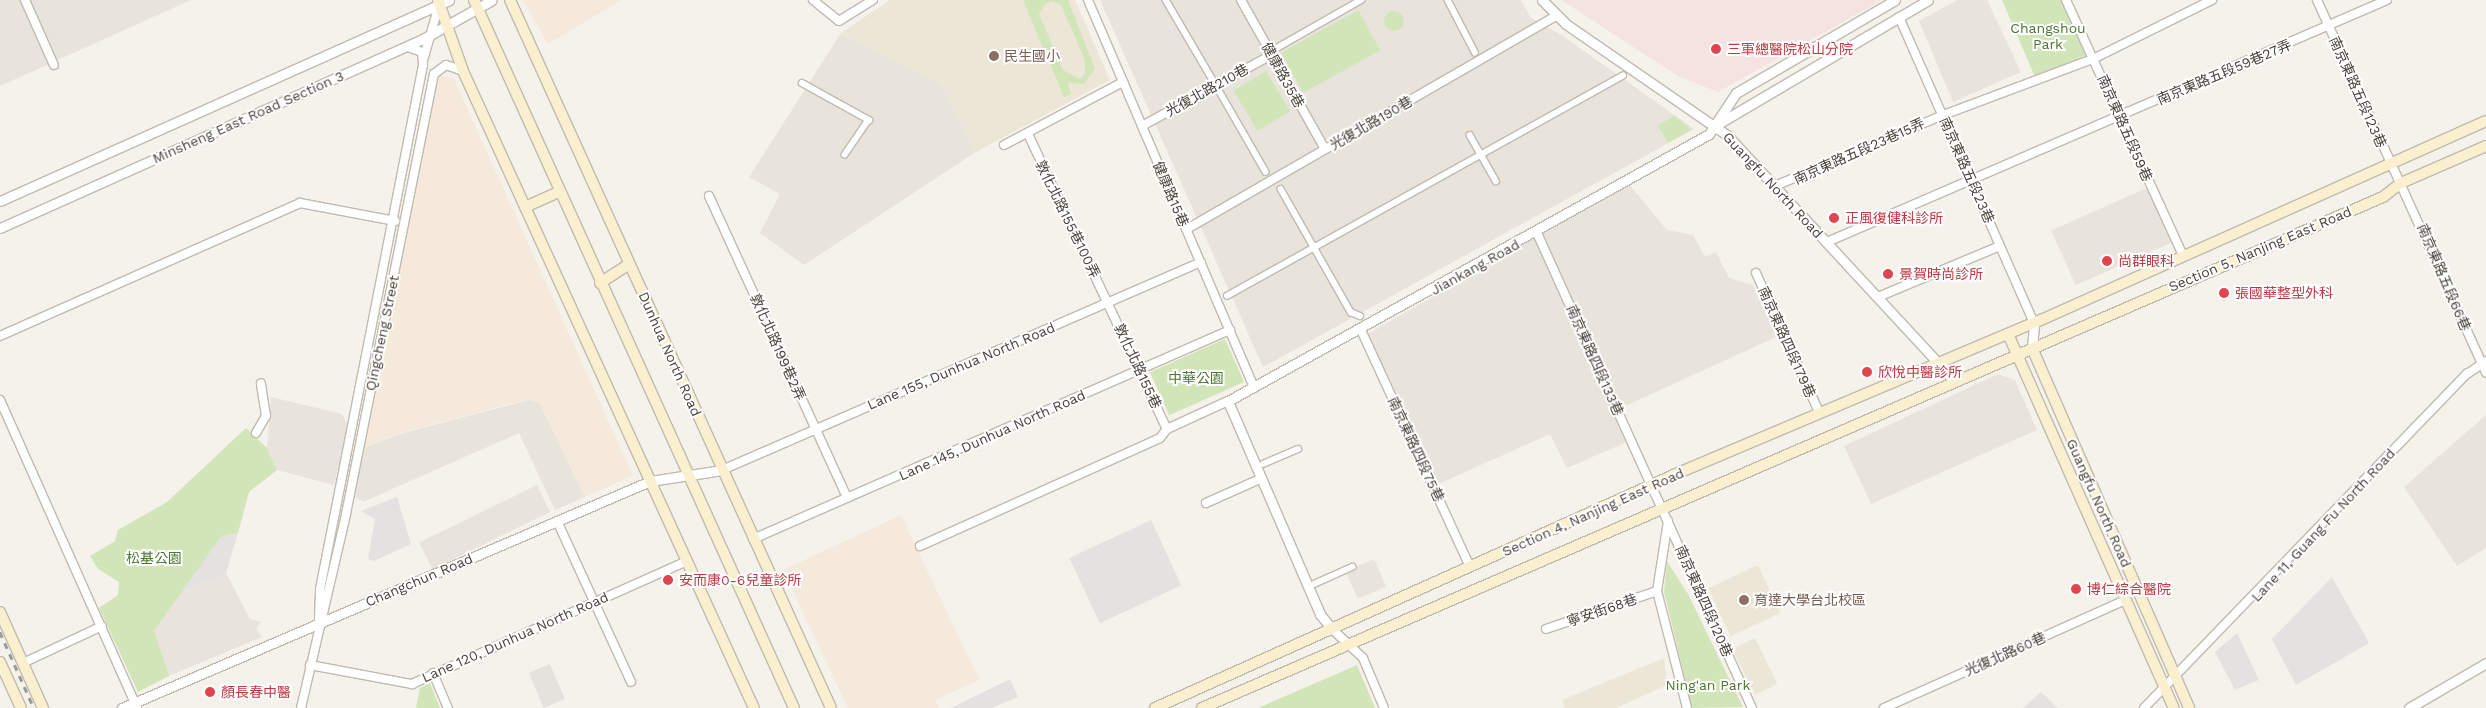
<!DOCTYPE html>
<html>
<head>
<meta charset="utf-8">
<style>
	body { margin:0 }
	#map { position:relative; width:2486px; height:708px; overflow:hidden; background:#f5f2ec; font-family:"Work Sans","Noto Sans TC",sans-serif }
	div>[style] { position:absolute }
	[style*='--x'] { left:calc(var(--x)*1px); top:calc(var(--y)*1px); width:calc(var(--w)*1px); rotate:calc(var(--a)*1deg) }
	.residential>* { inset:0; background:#e8e4db; transform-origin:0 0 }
	.commercial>* { inset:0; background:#f4e9da }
	.industrial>* { inset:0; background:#e5e1dd; transform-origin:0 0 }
	.education>* { inset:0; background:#ece6d7; transform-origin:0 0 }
	.medical>* { inset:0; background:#f4e3e1 }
	.green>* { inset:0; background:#d1e5b9; transform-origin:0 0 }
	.round { border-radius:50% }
	.parking>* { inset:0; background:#e4e2e0; transform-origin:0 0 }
	.roads { filter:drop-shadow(1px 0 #c0baaf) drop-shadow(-1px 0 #c0baaf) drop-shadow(0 1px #c0baaf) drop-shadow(0 -1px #c0baaf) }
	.pedestrian>* { height:5.5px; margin:-2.75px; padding:0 2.75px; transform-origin:2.75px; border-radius:2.75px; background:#fff }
	.minor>* { height:8px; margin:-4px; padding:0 4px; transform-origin:4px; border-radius:4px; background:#fff }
	.tertiary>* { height:9px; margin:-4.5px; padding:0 4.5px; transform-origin:4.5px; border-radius:4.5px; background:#fff }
	.secondary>* { height:10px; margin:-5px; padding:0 5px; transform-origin:5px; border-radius:5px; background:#faf0d0 }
	.rail>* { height:2.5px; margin-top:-1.25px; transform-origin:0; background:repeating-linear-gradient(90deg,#999 0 6px,transparent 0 12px) }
	.dots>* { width:14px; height:14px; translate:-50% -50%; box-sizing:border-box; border:2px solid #fff; border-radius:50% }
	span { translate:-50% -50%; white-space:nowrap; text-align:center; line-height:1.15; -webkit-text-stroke:4px #fff; paint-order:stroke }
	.park-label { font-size:14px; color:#4c7631 }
	.health-label { font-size:14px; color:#be3a42 }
	.left { translate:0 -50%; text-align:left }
	.education-label { font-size:14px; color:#785e54 }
	.street-label { font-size:14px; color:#49433a }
</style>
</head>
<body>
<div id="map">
	<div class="residential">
		<div style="clip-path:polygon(0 0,191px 0,0 86px)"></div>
		<div style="clip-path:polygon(1100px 0,1521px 0,1531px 18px,1563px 36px,1694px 129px,1263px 367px)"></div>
		<div style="clip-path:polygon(1957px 0,1987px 0,2021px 72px,1953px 102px,1919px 21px)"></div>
		<div style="clip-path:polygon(841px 33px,942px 84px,976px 152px,804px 265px,760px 233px,780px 194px,749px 177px)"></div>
		<div style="clip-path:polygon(1629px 184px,1667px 230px,1693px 235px,1705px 257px,1716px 252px,1729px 278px,1753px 285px,1776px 337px,1612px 412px,1627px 442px,1567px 468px,1550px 434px,1434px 486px,1366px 335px)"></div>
		<div style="left:2149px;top:187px;width:60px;height:107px;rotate:66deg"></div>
		<div style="clip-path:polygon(1998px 374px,2015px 380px,2037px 430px,1871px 504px,1844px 446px)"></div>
		<div style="clip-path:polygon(271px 397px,342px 414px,348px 426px,334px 485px,277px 470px,267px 448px)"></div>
		<div style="clip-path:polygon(529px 400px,539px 402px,585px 497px,555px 510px,519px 433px,363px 502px,354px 496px,364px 448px,399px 434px)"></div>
		<div style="clip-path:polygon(2486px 415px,2486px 548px,2457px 566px,2404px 487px)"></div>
		<div style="left:537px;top:485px;width:30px;height:131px;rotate:64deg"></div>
		<div style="left:1374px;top:559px;width:30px;height:31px;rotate:66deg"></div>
		<div style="clip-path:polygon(226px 573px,250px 619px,261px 622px,256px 629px,262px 637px,169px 676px,153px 631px,181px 592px)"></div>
	</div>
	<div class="commercial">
		<div style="clip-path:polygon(523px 0,621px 0,548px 44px)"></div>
		<div style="clip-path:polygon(438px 76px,454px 79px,633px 476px,585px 497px,539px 402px,529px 399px,399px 433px,364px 448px)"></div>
		<div style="clip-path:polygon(901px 515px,979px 680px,935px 700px,939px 708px,848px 708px,783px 570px)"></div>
	</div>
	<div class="industrial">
		<div style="left:550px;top:664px;width:38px;height:23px;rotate:67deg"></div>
	</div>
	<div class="education">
		<div style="clip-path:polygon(890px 0,1075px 0,1110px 80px,976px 152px,942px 84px,841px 33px)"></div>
		<div style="left:1758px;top:565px;width:53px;height:55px;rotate:65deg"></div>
		<div style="left:1755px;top:638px;width:51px;height:25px;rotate:64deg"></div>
		<div style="clip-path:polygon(1664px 658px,1667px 685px,1616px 708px,1565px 708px,1562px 700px)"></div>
	</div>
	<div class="medical">
		<div style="clip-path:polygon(1561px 0,1882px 0,1718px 92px,1678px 76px)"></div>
	</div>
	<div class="green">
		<div style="clip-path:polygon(evenodd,1023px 0,1068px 0,1095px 69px,1084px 84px,1068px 83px,1071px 94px,1064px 97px,1023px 0,1053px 1px,1061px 5px,1085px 60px,1085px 74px,1080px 79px,1063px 70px,1039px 14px,1045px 4px,1053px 1px)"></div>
		<div style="clip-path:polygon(2002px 0,2061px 0,2089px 54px,2035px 77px)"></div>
		<div style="left:1358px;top:10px;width:46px;height:88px;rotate:61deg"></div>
		<div class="round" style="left:1384px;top:11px;width:20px;height:20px"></div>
		<div style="left:1266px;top:71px;width:47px;height:38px;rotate:59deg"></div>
		<div style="clip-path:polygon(1675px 116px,1691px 130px,1668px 143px,1658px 125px)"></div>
		<div style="left:1225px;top:339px;width:47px;height:82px;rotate:66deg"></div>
		<div style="clip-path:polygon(246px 428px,267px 448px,277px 470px,249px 492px,238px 533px,222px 536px,154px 631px,169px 676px,138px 692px,99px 608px,118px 595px,119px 582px,98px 569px,90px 556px,115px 541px,118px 530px,167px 502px)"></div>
		<div style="clip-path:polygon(1667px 561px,1688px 594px,1743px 707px,1692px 708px,1664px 592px)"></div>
		<div style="clip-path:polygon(1357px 665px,1375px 708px,1258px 708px)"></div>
		<div style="clip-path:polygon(430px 683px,440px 708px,416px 708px,420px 688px)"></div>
	</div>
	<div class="parking">
		<div style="clip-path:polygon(397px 497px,411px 544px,374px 561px,368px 559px,375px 519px,361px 511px)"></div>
		<div style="left:1151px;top:520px;width:72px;height:90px;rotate:65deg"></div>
		<div style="clip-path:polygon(238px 533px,226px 573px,181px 592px,222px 536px)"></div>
		<div style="clip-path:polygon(2332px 577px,2369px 643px,2296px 685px,2272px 639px)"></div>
		<div style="clip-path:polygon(2237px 633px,2259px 680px,2235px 690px,2215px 652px)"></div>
		<div style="clip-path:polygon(1010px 679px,1018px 697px,992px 708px,951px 708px)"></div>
		<div style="clip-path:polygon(2041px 692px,2058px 708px,2023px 708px)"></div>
	</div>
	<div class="roads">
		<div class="pedestrian">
			<div style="--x:1166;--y:0;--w:93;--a:59.6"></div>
			<div style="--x:1448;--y:0;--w:59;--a:62.6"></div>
			<div style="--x:1277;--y:48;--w:97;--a:-29.7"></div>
			<div style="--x:802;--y:83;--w:77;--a:28.9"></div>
			<div style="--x:869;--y:120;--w:42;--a:124.4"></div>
			<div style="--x:1220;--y:92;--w:92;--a:60.1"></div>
			<div style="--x:1470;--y:135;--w:53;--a:60.5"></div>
			<div style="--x:1281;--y:189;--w:142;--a:60.4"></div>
			<div style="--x:1351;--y:312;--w:10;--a:24"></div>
			<div style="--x:1227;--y:296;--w:453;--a:-29.1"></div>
			<div style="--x:1263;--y:464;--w:38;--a:-23"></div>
			<div style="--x:1314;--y:584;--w:42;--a:-24.1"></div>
		</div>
		<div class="minor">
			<div style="--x:25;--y:0;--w:71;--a:66"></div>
			<div style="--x:813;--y:0;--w:33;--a:39"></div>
			<div style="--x:839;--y:21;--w:40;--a:-32"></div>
			<div style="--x:1088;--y:0;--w:422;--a:66.8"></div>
			<div style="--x:1241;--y:0;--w:171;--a:60.6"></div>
			<div style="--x:2066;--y:0;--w:281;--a:65.4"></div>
			<div style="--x:2317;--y:0;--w:409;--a:65.6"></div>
			<div style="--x:1899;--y:17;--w:334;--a:66.2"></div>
			<div style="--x:424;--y:57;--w:54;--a:-73.9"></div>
			<div style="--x:1142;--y:126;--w:147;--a:-28.8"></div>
			<div style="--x:1028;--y:134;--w:326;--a:64.8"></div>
			<div style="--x:1004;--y:145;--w:135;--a:-27.9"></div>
			<div style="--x:1775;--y:186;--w:182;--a:-22.9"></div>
			<div style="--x:1943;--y:115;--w:160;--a:-20.5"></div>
			<div style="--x:2093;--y:59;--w:133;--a:-26.4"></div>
			<div style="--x:709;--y:196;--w:332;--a:65.4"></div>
			<div style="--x:1187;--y:229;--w:426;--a:-30"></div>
			<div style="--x:1537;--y:233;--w:521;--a:65.65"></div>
			<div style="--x:1827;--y:242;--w:610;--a:-23.37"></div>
			<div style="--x:1756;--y:273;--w:153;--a:65.6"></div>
			<div style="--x:1878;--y:297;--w:132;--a:-22.7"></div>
			<div style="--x:1361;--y:330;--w:261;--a:65.3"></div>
			<div style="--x:0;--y:336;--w:328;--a:-23.9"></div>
			<div style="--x:300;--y:203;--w:97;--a:10.7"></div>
			<div style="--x:0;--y:400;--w:337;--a:66"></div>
			<div style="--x:256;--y:433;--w:20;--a:-60"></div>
			<div style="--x:266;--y:416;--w:33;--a:-99"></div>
			<div style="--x:722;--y:470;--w:522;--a:-23.47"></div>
			<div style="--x:1206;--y:503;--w:61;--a:-24.1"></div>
			<div style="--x:557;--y:521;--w:177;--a:65.3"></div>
			<div style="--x:1668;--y:521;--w:71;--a:98.9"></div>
			<div style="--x:1657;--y:591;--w:121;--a:75.6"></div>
			<div style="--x:753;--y:539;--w:521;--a:-23.66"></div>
			<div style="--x:920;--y:546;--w:263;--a:-24.2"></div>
			<div style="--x:1160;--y:438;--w:11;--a:-52"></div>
			<div style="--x:1167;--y:429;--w:67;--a:-24.7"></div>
			<div style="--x:319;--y:619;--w:30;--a:-88"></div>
			<div style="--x:320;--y:589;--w:534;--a:-78.88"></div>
			<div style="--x:423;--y:65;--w:13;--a:-94"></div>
			<div style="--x:422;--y:52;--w:15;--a:-160"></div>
			<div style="--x:1332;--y:629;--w:42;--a:43.1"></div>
			<div style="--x:1363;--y:658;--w:54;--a:67.2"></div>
			<div style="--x:1546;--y:629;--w:117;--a:-18.9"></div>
			<div style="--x:23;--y:663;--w:87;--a:-25.1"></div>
			<div style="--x:310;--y:665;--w:104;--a:10.6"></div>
			<div style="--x:412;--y:684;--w:301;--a:-24.1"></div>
			<div style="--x:433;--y:673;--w:38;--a:67"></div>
			<div style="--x:301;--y:708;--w:199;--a:-76.9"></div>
			<div style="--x:346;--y:514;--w:449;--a:-78.7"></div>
			<div style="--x:434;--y:74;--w:15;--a:-37"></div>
			<div style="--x:446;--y:65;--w:18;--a:19"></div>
			<div style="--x:1884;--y:708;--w:265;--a:-24.1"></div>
			<div style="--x:2144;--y:708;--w:465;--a:-46"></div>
			<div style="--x:2467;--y:374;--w:23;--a:-34"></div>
		</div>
		<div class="tertiary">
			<div style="--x:1542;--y:0;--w:34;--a:45"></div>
			<div style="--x:1566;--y:24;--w:196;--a:34.6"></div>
			<div style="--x:1727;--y:135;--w:335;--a:47.2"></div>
			<div style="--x:1716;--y:125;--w:246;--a:-30.5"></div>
			<div style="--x:0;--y:201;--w:492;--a:-24.1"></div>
			<div style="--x:0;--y:228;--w:461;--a:-24.1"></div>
			<div style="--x:421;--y:40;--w:81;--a:-29.4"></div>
			<div style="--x:2032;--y:348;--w:25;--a:-85"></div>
			<div style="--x:1332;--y:629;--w:19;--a:-129"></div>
			<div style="--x:1320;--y:614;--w:232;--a:-113.4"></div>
			<div style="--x:1228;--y:401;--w:550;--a:-29.03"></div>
			<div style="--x:1709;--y:134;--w:49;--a:-56.6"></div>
			<div style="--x:1736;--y:93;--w:184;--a:-30.3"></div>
			<div style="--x:122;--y:708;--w:575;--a:-23.26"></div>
			<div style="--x:650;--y:481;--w:73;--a:-8.7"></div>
			<div style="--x:2409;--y:708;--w:89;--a:-30.3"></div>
		</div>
		<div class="secondary">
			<div style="--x:438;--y:0;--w:75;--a:70.6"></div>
			<div style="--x:463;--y:71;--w:700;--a:65.45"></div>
			<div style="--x:474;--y:0;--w:777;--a:65.68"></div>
			<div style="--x:510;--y:0;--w:777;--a:65.61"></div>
			<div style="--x:525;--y:207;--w:36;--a:-24"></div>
			<div style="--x:600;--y:283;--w:35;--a:-33"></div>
			<div style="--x:2008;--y:334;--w:409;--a:66.1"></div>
			<div style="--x:2032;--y:348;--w:393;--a:66.4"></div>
			<div style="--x:0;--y:612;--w:105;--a:65.9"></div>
			<div style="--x:0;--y:662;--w:51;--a:65.5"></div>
			<div style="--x:1155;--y:708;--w:571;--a:-24.19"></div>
			<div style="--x:1676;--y:474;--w:396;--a:-22.9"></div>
			<div style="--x:2041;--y:320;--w:487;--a:-24.1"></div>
			<div style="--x:1202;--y:708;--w:1287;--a:-23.4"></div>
			<div style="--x:2383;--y:197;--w:23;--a:-38"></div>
			<div style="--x:2401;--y:183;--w:93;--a:-23.5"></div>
		</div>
	</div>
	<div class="rail">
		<div style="--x:0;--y:632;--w:83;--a:65.9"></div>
	</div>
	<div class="dots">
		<div style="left:1716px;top:49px;background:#e0444e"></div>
		<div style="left:994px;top:56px;background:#8d6e63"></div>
		<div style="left:1834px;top:218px;background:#e0444e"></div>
		<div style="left:2107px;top:261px;background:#e0444e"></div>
		<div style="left:1888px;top:274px;background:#e0444e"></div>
		<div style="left:2224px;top:293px;background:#e0444e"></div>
		<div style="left:1867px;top:372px;background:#e0444e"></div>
		<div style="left:668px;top:580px;background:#e0444e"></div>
		<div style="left:2076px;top:589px;background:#e0444e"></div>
		<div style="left:1744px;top:600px;background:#8d6e63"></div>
		<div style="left:210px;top:692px;background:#e0444e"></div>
	</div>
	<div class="park-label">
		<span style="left:2048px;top:36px">Changshou<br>Park</span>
		<span style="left:1196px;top:378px">中華公園</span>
		<span style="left:154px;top:558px">松基公園</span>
		<span style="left:1708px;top:685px">Ning'an Park</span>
	</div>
	<div class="health-label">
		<span class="left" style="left:1727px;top:49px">三軍總醫院松山分院</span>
		<span class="left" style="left:1845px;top:218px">正風復健科診所</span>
		<span class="left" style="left:2118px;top:261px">尚群眼科</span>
		<span class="left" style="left:1899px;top:274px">景賀時尚診所</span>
		<span class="left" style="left:2235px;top:293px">張國華整型外科</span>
		<span class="left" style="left:1878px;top:372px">欣悅中醫診所</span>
		<span class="left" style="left:679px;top:580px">安而康0-6兒童診所</span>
		<span class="left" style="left:2087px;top:589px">博仁綜合醫院</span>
		<span class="left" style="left:221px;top:692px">顏長春中醫</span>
	</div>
	<div class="education-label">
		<span class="left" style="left:1004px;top:56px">民生國小</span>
		<span class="left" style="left:1754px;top:600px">育達大學台北校區</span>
	</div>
	<div class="street-label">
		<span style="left:2224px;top:72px;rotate:-23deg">南京東路五段59巷27弄</span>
		<span style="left:1283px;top:75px;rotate:61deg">健康路35巷</span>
		<span style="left:1207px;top:90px;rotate:-29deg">光復北路210巷</span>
		<span style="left:2358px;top:92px;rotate:66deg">南京東路五段123巷</span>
		<span style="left:248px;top:117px;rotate:-24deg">Minsheng East Road Section 3</span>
		<span style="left:1371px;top:123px;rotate:-30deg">光復北路190巷</span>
		<span style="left:2125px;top:128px;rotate:66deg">南京東路五段59巷</span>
		<span style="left:1859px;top:151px;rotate:-24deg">南京東路五段23巷15弄</span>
		<span style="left:1967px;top:170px;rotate:66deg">南京東路五段23巷</span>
		<span style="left:1773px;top:185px;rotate:47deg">Guangfu North Road</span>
		<span style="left:1171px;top:194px;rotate:67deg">健康路15巷</span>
		<span style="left:1068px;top:219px;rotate:64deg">敦化北路155巷100弄</span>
		<span style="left:2260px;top:249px;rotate:-23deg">Section 5, Nanjing East Road</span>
		<span style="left:1475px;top:267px;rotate:-29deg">Jiankang Road</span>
		<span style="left:2444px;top:277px;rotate:67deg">南京東路五段66巷</span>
		<span style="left:382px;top:333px;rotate:-78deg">Qingcheng Street</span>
		<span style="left:1787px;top:342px;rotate:66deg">南京東路四段179巷</span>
		<span style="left:778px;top:347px;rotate:66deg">敦化北路199巷2弄</span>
		<span style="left:670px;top:354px;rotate:66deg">Dunhua North Road</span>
		<span style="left:1595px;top:360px;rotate:66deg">南京東路四段133巷</span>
		<span style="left:961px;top:366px;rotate:-23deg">Lane 155, Dunhua North Road</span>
		<span style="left:1138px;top:366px;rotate:65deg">敦化北路155巷</span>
		<span style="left:992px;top:435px;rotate:-24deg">Lane 145, Dunhua North Road</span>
		<span style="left:1416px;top:449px;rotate:65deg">南京東路四段75巷</span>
		<span style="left:2099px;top:503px;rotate:66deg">Guangfu North Road</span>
		<span style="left:1593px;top:512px;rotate:-24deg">Section 4, Nanjing East Road</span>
		<span style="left:2323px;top:525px;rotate:-47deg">Lane 11, Guang Fu North Road</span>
		<span style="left:419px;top:580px;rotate:-23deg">Changchun Road</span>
		<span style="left:1704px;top:601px;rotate:66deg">南京東路四段120巷</span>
		<span style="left:1602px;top:610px;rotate:-19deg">寧安街68巷</span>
		<span style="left:515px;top:637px;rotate:-24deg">Lane 120, Dunhua North Road</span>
		<span style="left:2005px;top:654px;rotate:-24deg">光復北路60巷</span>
	</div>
</div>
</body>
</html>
